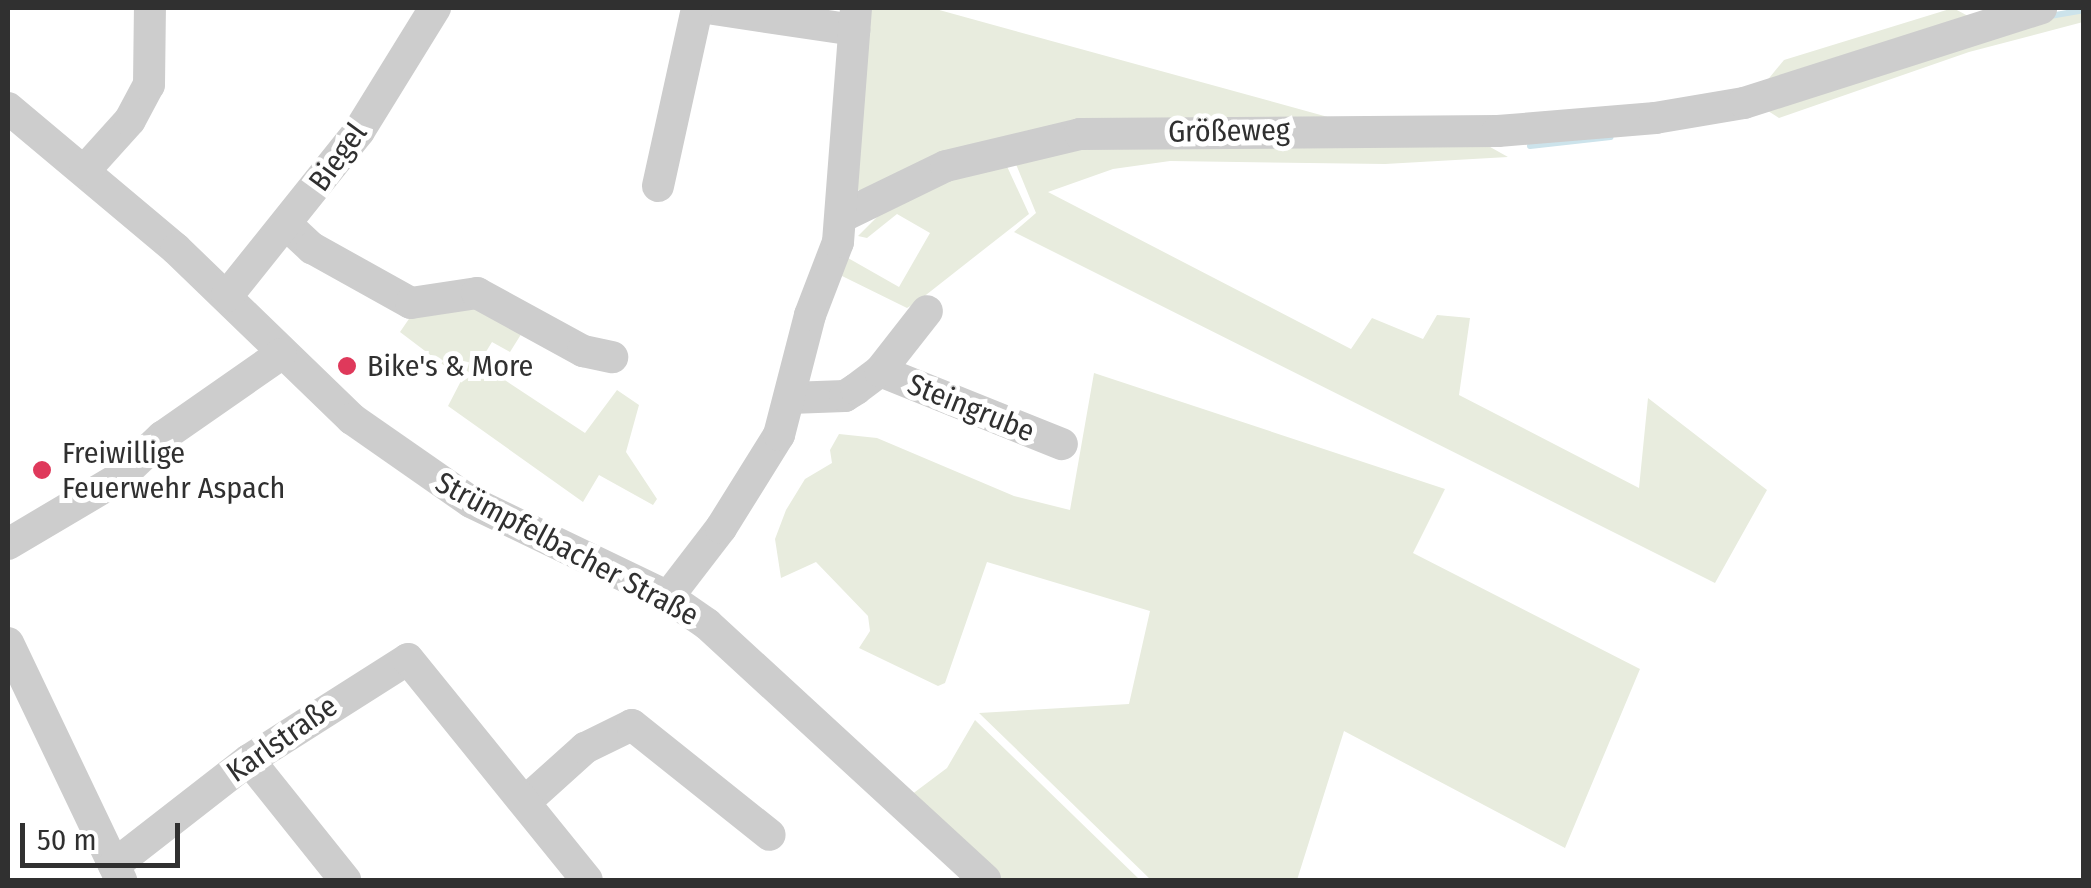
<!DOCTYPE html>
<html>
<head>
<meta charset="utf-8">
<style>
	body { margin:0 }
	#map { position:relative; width:2091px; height:888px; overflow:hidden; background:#fff; font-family:"Fira Sans Condensed",sans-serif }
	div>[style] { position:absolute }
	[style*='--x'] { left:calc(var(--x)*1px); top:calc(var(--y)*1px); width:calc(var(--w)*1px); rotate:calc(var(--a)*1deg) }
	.green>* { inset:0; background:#e8ecde }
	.stream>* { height:6px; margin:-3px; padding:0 3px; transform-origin:3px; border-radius:3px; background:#cce3eb }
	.minor>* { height:32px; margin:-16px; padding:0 16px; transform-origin:16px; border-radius:16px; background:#cdcdcd }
	.dots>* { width:28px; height:28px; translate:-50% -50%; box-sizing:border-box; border:5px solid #fff; border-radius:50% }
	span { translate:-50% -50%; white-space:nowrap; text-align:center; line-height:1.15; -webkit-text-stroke:10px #fff; paint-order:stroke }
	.street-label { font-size:30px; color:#303030 }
	.poi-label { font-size:30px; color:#303030 }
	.left { translate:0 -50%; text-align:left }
	.frame { position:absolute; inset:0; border:10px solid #303030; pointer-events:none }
	.scale { position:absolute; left:20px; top:823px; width:160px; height:45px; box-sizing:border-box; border:5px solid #303030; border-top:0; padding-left:12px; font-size:30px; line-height:35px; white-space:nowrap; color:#303030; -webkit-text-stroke:8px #fff; paint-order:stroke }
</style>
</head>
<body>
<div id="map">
	<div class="green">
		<div style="clip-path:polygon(869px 8px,932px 8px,1346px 122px,1168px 128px,861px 191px,854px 188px)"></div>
		<div style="clip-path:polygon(1953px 8px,1970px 17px,1761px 88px,1784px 60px)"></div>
		<div style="clip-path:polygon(2083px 8px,2083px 22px,1969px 52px,1779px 118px,1762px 107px,2012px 21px)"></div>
		<div style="clip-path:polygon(1082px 140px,1483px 143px,1508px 157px,1385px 164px,1170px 161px,1113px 169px,1048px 192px,1351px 349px,1372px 318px,1423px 339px,1437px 315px,1470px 318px,1459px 395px,1639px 488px,1648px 398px,1767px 490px,1715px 583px,1014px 232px,1036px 213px,1013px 157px)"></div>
		<div style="clip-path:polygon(1005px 162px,1029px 214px,917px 302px,907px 308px,840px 275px,848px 258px,899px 287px,930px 233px,897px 214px,867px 238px,858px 236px,894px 200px)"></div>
		<div style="clip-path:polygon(463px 303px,525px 328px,510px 352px,492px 342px,479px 363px,585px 433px,617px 390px,639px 405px,626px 452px,657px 499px,653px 505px,599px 475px,583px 502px,448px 406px,462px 379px,400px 332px,415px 310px)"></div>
		<div style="clip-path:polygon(1094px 373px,1445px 489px,1413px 553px,1640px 669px,1565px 848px,1344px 731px,1297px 880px,1151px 880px,979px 713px,1129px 704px,1150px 611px,987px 562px,945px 683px,938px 686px,859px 648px,870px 631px,868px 616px,816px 562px,781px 578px,775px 539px,786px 510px,805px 479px,832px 463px,830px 450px,839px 434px,877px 438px,1014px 496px,1070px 510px)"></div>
		<div style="clip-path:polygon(975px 720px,1140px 880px,996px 880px,903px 801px,947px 768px)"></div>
	</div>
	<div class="stream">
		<div style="--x:2050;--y:16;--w:35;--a:-10"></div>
		<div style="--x:1530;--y:146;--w:81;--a:-6.3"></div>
	</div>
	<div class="minor">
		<div style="--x:707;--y:8;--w:149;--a:8.5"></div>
		<div style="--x:8;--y:108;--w:219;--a:40"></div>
		<div style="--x:176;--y:249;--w:245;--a:44"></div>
		<div style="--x:352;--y:419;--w:145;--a:34.9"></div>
		<div style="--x:471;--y:502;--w:219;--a:25.7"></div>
		<div style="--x:668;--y:597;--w:47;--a:34.7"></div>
		<div style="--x:707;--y:624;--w:378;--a:42.6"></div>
		<div style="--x:85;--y:170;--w:67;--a:-48"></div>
		<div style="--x:130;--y:120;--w:40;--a:-62"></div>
		<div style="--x:149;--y:85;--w:77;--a:-89.3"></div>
		<div style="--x:658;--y:186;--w:182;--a:-77.6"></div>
		<div style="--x:843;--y:216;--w:114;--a:-25.9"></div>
		<div style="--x:946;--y:166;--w:138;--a:-13.4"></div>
		<div style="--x:1080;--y:134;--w:418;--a:-0.4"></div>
		<div style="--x:1498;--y:131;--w:158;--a:-4.7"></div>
		<div style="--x:1655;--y:118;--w:90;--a:-9.6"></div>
		<div style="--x:1744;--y:103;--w:312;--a:-17.7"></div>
		<div style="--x:288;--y:226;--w:33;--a:43"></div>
		<div style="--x:312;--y:248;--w:113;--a:29.1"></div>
		<div style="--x:411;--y:303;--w:67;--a:-8.6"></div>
		<div style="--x:477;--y:293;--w:121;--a:28.7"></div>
		<div style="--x:583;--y:351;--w:30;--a:12"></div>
		<div style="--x:227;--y:296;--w:211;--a:-51.3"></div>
		<div style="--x:359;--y:131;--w:145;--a:-58.3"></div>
		<div style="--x:880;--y:371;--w:196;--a:21.9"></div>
		<div style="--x:790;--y:398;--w:55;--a:-2.1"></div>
		<div style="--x:845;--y:396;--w:13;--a:-32"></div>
		<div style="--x:856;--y:389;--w:30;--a:-37"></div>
		<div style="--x:880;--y:371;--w:76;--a:-51.9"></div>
		<div style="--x:8;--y:544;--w:128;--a:-30.6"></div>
		<div style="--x:118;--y:479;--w:61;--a:-43.7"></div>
		<div style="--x:162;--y:437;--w:145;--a:-34.9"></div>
		<div style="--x:668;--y:597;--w:87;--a:-52.5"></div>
		<div style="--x:721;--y:528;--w:110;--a:-58.1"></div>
		<div style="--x:779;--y:435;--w:124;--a:-75.5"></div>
		<div style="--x:810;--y:315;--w:78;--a:-69"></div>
		<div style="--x:838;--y:242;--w:235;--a:-85.6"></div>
		<div style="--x:8;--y:643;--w:263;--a:64.5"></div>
		<div style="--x:249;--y:760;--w:154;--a:51.3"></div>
		<div style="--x:525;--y:802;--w:81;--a:-42"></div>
		<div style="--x:585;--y:748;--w:52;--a:-26.1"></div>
		<div style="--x:632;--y:725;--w:176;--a:38.6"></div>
		<div style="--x:114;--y:865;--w:171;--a:-37.9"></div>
		<div style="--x:249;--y:760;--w:188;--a:-32.4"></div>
		<div style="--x:408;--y:659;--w:284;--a:51"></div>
	</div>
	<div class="dots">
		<div style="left:347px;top:366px;background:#df395b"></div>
		<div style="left:42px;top:470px;background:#df395b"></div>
	</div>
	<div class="street-label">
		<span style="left:1229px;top:131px;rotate:-1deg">Größeweg</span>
		<span style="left:338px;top:157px;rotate:-54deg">Biegel</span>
		<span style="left:971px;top:408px;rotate:22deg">Steingrube</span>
		<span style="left:567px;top:549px;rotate:28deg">Strümpfelbacher Straße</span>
		<span style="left:282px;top:739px;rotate:-35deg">Karlstraße</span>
	</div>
	<div class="poi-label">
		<span class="left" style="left:367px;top:366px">Bike's &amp; More</span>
		<span class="left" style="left:62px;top:470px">Freiwillige<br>Feuerwehr Aspach</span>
	</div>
	<div class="frame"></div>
	<div class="scale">50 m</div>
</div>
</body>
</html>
